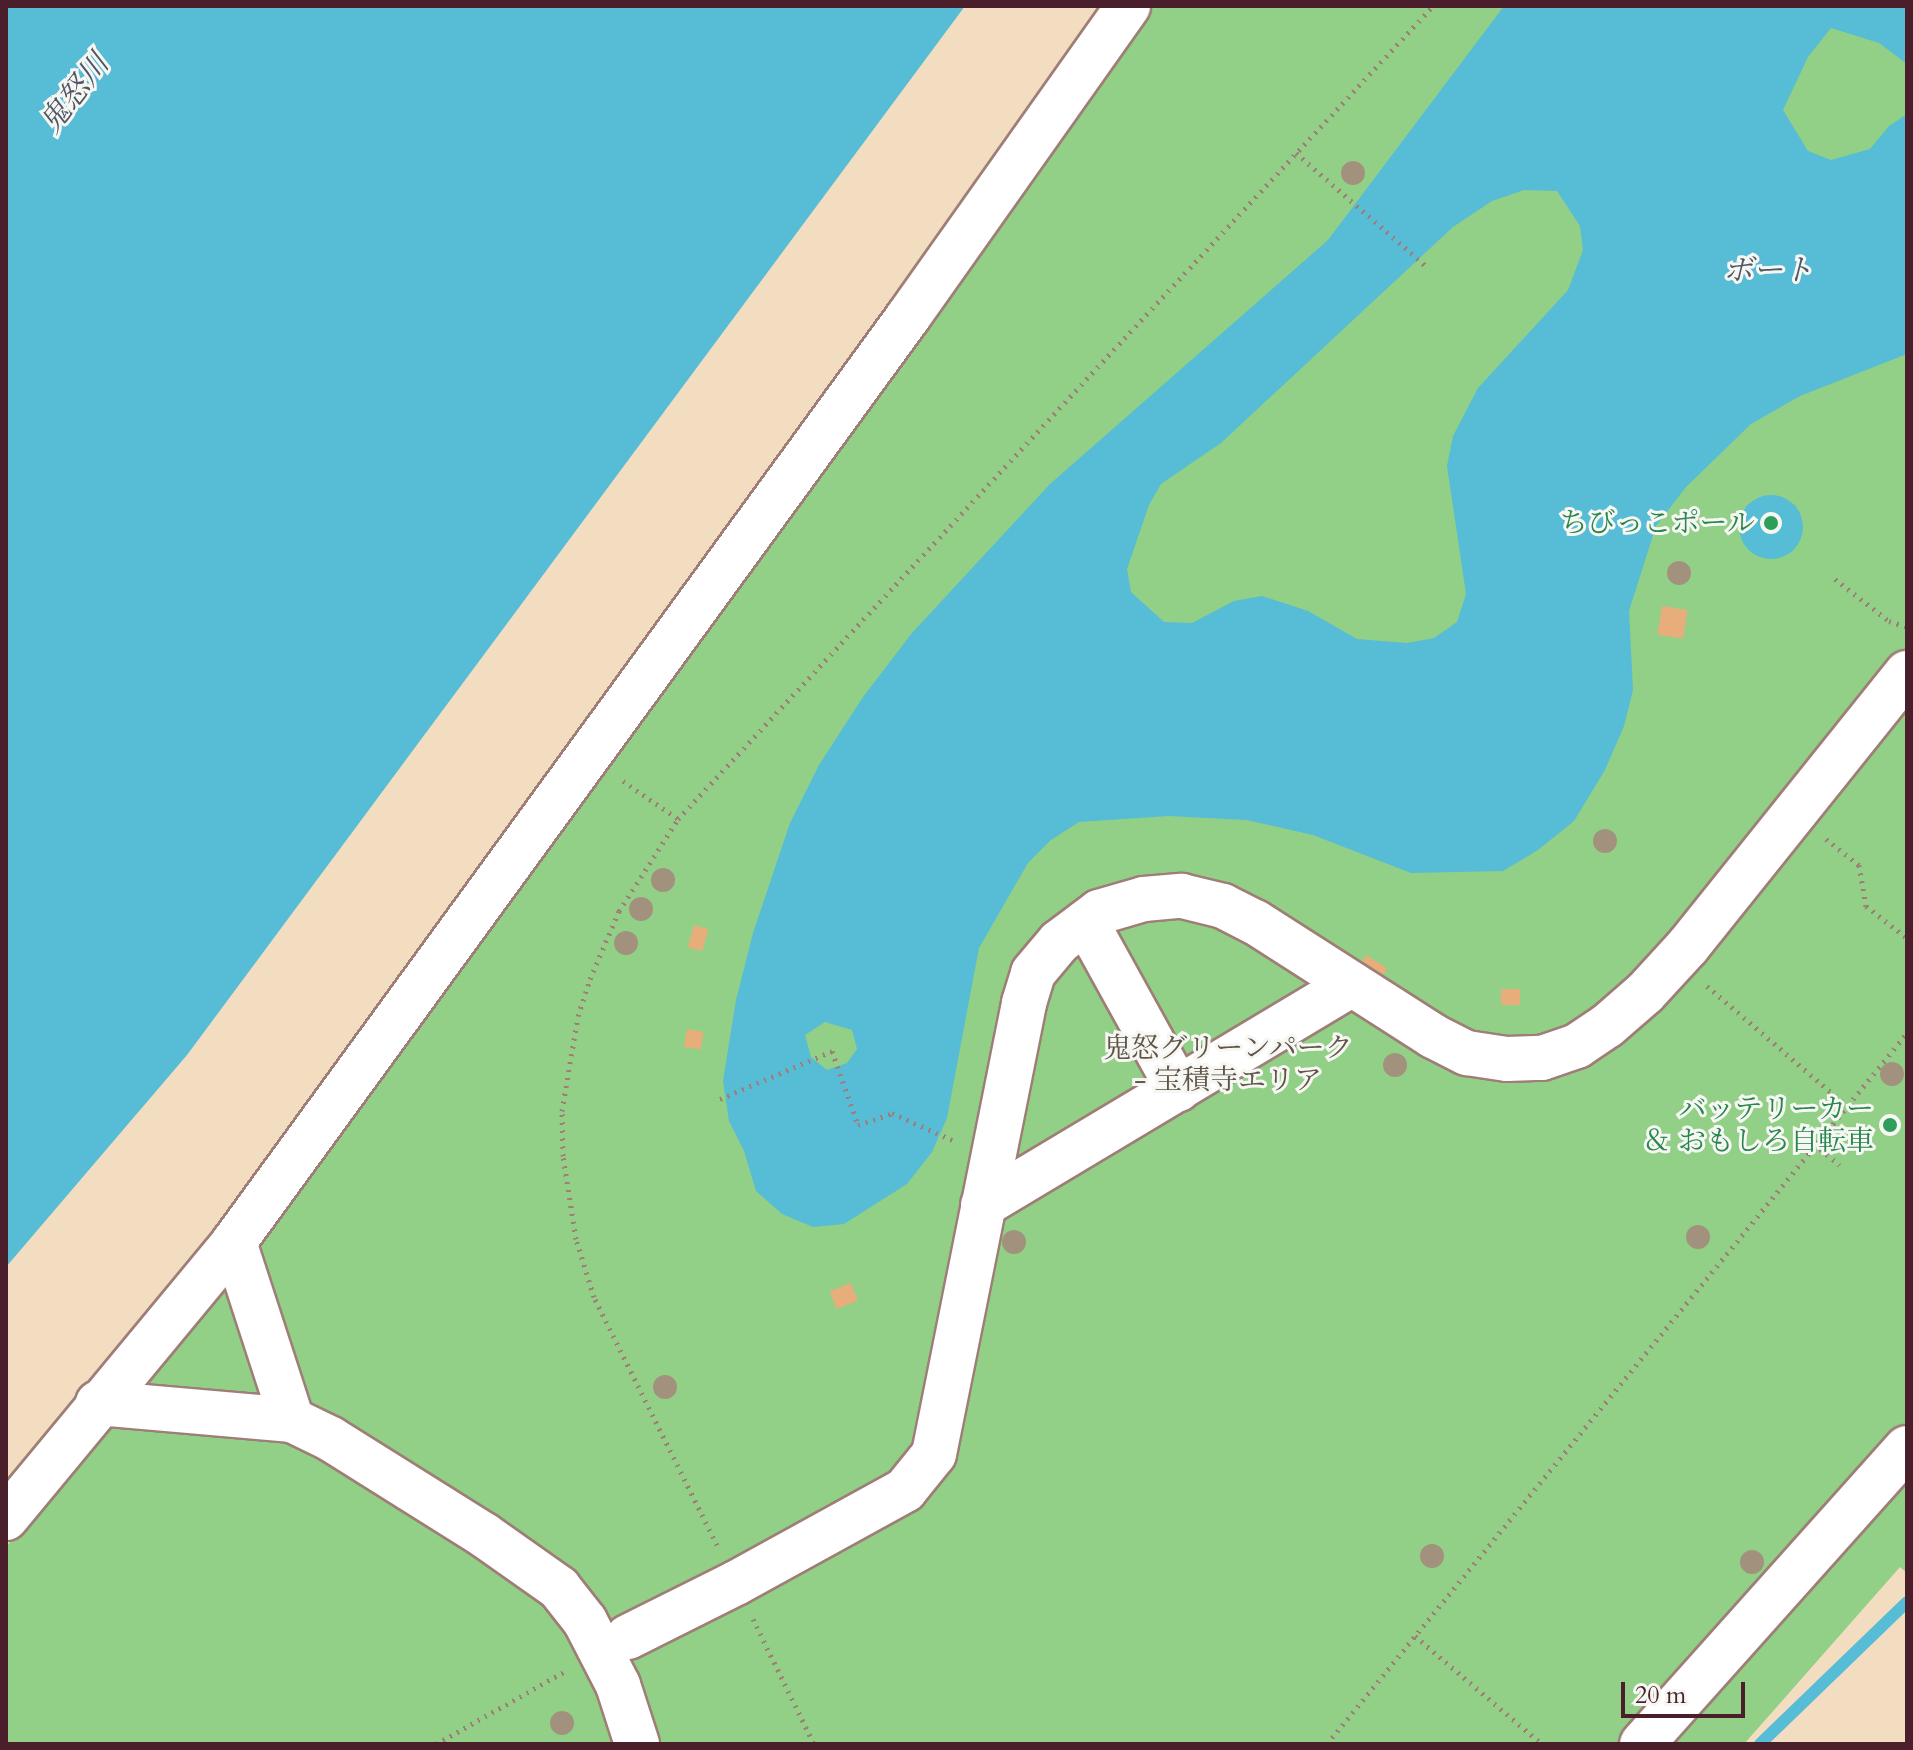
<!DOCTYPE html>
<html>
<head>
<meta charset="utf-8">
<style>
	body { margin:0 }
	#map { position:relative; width:1913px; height:1750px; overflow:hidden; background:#f3ddc1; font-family:Cardo,"Noto Serif JP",serif }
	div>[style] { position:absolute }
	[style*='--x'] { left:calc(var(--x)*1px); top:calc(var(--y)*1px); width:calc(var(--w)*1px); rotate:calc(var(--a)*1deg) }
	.green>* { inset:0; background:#91d086 }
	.water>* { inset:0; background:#57bcd5 }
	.round { border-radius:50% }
	.stream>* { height:12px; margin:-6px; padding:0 6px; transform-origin:6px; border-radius:6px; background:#57bcd5 }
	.building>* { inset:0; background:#e7ae7b; transform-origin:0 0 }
	.path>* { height:5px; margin-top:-2.5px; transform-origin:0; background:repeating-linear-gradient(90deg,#9e7e76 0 2px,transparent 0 8px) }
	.roads { filter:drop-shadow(2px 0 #9e7e76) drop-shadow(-2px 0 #9e7e76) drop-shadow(0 2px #9e7e76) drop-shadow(0 -2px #9e7e76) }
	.minor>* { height:44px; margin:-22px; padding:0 22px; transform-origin:22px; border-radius:22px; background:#fff }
	.trees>* { width:24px; height:24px; margin:-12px; border-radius:50%; background:#a2927d }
	.dots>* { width:22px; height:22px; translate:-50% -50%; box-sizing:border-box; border:4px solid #f6f6f2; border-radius:50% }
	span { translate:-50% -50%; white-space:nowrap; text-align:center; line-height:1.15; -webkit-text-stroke:6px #f6f6f2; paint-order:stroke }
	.leisure-label { font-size:28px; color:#27864d }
	.right { translate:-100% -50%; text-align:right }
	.park-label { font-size:28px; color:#5f5446 }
	.water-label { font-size:30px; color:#4f5666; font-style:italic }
	.frame { position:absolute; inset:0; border:8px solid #4a1f2b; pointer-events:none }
	.scale { position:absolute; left:1621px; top:1682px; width:124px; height:36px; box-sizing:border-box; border:4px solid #4a1f2b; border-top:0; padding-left:10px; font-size:24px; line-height:28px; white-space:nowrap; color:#4a1f2b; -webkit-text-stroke:6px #f6f6f2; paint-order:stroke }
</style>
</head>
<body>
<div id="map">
	<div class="green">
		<div style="clip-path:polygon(1153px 6px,1907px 6px,1907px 1573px,1900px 1567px,1744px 1744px,6px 1744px,6px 1547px,68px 1471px,617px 746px)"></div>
	</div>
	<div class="water">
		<div style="clip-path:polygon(6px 6px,965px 6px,187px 1055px,6px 1267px)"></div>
		<div style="clip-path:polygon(evenodd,1504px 6px,1907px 6px,1907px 64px,1879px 43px,1831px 28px,1808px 57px,1783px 110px,1808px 151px,1831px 160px,1870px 149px,1889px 126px,1907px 114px,1907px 354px,1800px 396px,1751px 424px,1686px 487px,1656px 526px,1629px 611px,1633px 690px,1624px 726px,1605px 770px,1574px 821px,1538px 850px,1503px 871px,1411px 873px,1313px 835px,1247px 820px,1169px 816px,1079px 822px,1051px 840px,1028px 863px,979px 948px,947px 1118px,932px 1152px,907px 1184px,844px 1224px,813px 1227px,782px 1214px,756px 1191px,744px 1151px,729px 1121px,723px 1081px,736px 1000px,753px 933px,790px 823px,819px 765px,863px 697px,912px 633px,1050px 484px,1328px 240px,1504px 6px,1524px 190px,1557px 191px,1580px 226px,1583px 250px,1568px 290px,1478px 388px,1453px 436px,1447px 466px,1466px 594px,1457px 622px,1434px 638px,1407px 643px,1357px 639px,1308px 611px,1262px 596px,1234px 601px,1192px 623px,1164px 622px,1131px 592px,1127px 569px,1149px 505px,1161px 484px,1221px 443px,1453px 227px,1492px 201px,1524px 190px,1504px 6px,825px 1022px,852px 1030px,857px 1049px,847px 1063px,827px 1070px,811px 1057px,805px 1035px,825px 1022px)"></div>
		<div class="round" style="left:1739px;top:495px;width:64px;height:64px"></div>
	</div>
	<div class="stream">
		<div style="--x:1760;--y:1744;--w:204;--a:-44"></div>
	</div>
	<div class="building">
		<div style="left:1662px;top:606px;width:26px;height:29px;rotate:9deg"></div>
		<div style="left:694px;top:925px;width:15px;height:23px;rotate:16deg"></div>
		<div style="left:1366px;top:955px;width:25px;height:17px;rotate:32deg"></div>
		<div style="left:1501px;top:989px;width:19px;height:16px"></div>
		<div style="left:687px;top:1029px;width:17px;height:18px;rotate:10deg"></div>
		<div style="left:851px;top:1283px;width:19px;height:23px;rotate:69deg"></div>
	</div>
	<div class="path">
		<div style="--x:1296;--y:153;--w:172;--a:41"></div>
		<div style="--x:1835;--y:579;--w:68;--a:37.9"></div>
		<div style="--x:1889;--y:621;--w:19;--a:18"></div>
		<div style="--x:623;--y:781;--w:67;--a:34.6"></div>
		<div style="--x:1826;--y:839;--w:42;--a:38.2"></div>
		<div style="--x:1859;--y:865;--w:42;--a:80.3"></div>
		<div style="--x:1866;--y:906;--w:52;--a:38"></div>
		<div style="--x:1707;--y:986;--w:183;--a:40.6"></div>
		<div style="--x:720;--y:1099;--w:122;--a:-23.2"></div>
		<div style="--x:832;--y:1051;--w:78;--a:70.6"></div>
		<div style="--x:858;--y:1125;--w:36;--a:-19"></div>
		<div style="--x:892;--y:1113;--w:66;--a:24.2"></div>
		<div style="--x:1814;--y:1144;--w:33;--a:39"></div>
		<div style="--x:717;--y:1545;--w:277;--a:-116.4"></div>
		<div style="--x:594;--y:1297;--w:61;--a:-107.2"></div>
		<div style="--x:576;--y:1239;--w:84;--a:-98.9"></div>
		<div style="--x:563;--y:1156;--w:45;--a:-91.3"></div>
		<div style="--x:562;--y:1111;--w:96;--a:-80.4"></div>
		<div style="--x:578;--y:1016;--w:39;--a:-72"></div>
		<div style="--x:590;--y:979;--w:74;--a:-66.9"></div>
		<div style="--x:619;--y:911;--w:109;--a:-57.3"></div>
		<div style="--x:678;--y:819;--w:1110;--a:-47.12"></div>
		<div style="--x:753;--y:1619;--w:139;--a:64"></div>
		<div style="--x:1415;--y:1636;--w:167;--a:40.4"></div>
		<div style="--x:436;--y:1744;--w:147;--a:-29.4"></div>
		<div style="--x:1327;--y:1744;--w:918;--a:-50.79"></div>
	</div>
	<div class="roads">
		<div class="minor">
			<div style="--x:1086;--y:922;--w:191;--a:61.1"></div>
			<div style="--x:983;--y:1205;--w:429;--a:-30.9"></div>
			<div style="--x:234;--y:1242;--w:187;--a:72"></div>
			<div style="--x:98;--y:1403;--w:195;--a:5"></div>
			<div style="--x:292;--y:1420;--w:43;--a:26"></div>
			<div style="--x:331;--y:1439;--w:181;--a:32.1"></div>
			<div style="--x:484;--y:1535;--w:92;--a:35.2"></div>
			<div style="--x:559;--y:1588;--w:42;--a:51.8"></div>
			<div style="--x:585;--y:1621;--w:72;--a:62.7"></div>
			<div style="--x:618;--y:1685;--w:62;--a:72.1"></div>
			<div style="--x:6;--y:1518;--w:358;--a:-50.4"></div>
			<div style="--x:234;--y:1242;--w:1145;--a:-53.92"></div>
			<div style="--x:908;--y:317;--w:381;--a:-54.7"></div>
			<div style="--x:628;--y:1637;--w:121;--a:-26.6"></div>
			<div style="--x:736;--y:1583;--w:193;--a:-28.8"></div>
			<div style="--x:905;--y:1490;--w:46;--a:-51.1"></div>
			<div style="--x:934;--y:1454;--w:460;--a:-78.7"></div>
			<div style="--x:1024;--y:1003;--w:31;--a:-73"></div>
			<div style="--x:1033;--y:973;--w:40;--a:-50"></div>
			<div style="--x:1059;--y:942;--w:50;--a:-36.9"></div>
			<div style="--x:1099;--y:912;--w:47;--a:-16.1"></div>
			<div style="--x:1144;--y:899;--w:38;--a:-5"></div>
			<div style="--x:1182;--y:896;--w:42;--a:13.7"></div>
			<div style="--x:1223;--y:906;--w:36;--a:27"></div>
			<div style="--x:1255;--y:922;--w:211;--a:32.6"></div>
			<div style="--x:1433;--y:1036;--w:38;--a:27"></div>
			<div style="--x:1467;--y:1053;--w:40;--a:8.5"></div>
			<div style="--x:1507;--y:1059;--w:35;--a:-2"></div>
			<div style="--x:1542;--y:1058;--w:37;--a:-19"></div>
			<div style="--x:1577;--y:1046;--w:36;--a:-34"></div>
			<div style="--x:1607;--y:1026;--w:50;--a:-41"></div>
			<div style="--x:1645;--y:993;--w:64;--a:-47.5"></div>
			<div style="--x:1688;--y:946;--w:350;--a:-51.3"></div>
			<div style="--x:1642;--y:1744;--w:397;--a:-48.2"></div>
		</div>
	</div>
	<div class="trees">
		<div style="left:1353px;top:173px"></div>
		<div style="left:1679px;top:573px"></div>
		<div style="left:1605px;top:841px"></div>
		<div style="left:663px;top:880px"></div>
		<div style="left:641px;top:909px"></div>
		<div style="left:626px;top:943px"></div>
		<div style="left:1395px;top:1065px"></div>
		<div style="left:1892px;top:1074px"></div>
		<div style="left:1698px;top:1237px"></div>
		<div style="left:1014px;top:1242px"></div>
		<div style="left:665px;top:1387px"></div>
		<div style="left:1432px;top:1556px"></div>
		<div style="left:1752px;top:1562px"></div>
		<div style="left:562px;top:1723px"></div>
	</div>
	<div class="dots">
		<div style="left:1771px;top:523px;background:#2e9e5b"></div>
		<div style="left:1890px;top:1125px;background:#2e9e5b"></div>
	</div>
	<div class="leisure-label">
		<span class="right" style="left:1755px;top:523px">ちびっこポール</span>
		<span class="right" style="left:1874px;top:1125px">バッテリーカー<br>＆ おもしろ自転車</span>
	</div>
	<div class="park-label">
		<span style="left:1228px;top:1064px">鬼怒グリーンパーク<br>- 宝積寺エリア</span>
	</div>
	<div class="water-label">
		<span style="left:75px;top:94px;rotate:-52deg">鬼怒川</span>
		<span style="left:1768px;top:271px">ボート</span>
	</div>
	<div class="frame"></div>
	<div class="scale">20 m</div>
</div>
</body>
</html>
